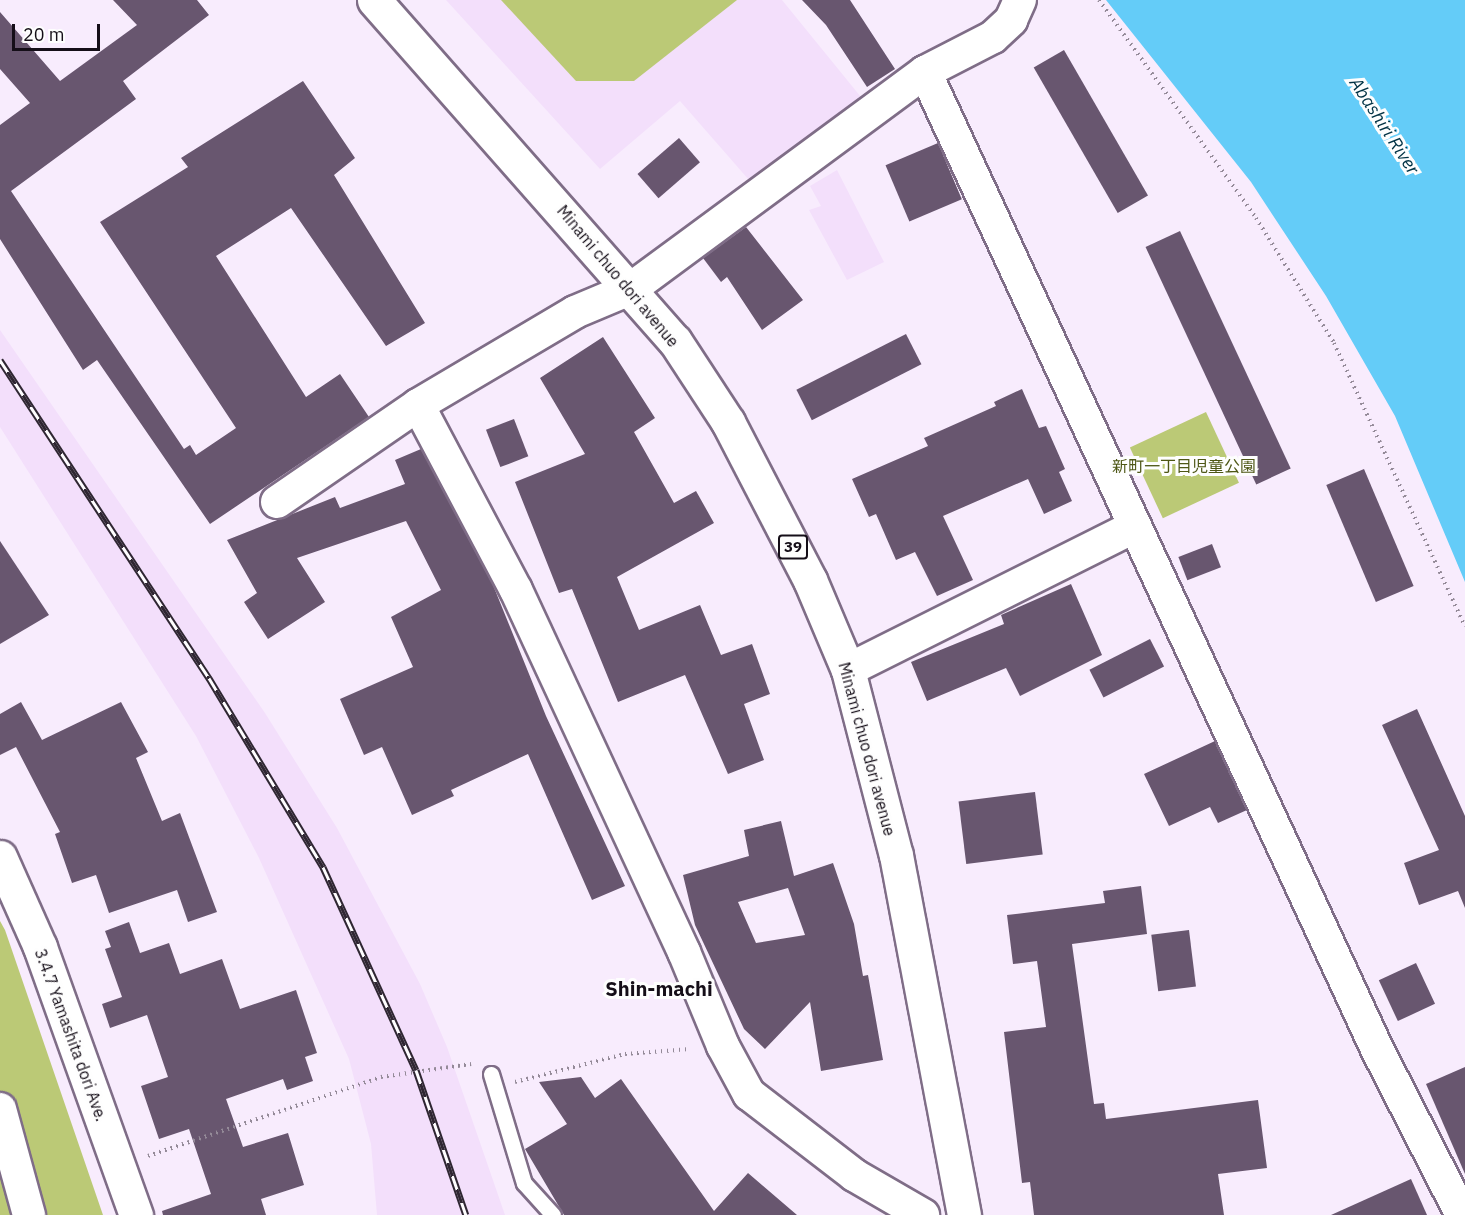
<!DOCTYPE html>
<html>
<head>
<meta charset="utf-8">
<style>
	body { margin:0 }
	#map { position:relative; width:1465px; height:1215px; overflow:hidden; background:#f8ecfd; font-family:"IBM Plex Sans","Noto Sans JP",sans-serif }
	div>[style] { position:absolute }
	[style*='--x'] { left:calc(var(--x)*1px); top:calc(var(--y)*1px); width:calc(var(--w)*1px); rotate:calc(var(--a)*1deg) }
	.built>* { inset:0; background:#f3dffb }
	.green>* { inset:0; background:#bbc976; transform-origin:0 0 }
	.water>* { inset:0; background:#64ccf8 }
	.building>* { inset:0; background:#68566f; transform-origin:0 0 }
	.path>* { height:4px; margin-top:-2px; transform-origin:0; background:repeating-linear-gradient(90deg,#948a98 0 1.5px,transparent 0 6px) }
	.roads { filter:drop-shadow(2px 0 #7f6d87) drop-shadow(-2px 0 #7f6d87) drop-shadow(0 2px #7f6d87) drop-shadow(0 -2px #7f6d87) }
	.service>* { height:15px; margin:-7.5px; padding:0 7.5px; transform-origin:7.5px; border-radius:7.5px; background:#fff }
	.minor>* { height:32px; margin:-16px; padding:0 16px; transform-origin:16px; border-radius:16px; background:#fff }
	.tertiary>* { height:33px; margin:-16.5px; padding:0 16.5px; transform-origin:16.5px; border-radius:16.5px; background:#fff }
	.trunk>* { height:33px; margin:-16.5px; padding:0 16.5px; transform-origin:16.5px; border-radius:16.5px; background:#fff }
	.rail>* { height:7px; margin-top:-3.5px; transform-origin:0; background:repeating-linear-gradient(90deg,#fefefe 0 14px,#2f2732 0 28px); box-sizing:border-box; border-block:2px solid #2f2732 }
	span { translate:-50% -50%; white-space:nowrap; text-align:center; line-height:1.15; -webkit-text-stroke:6px #fefefe; paint-order:stroke }
	.shield-label span { padding:2px 4px; background:#fefefe; border:2px solid; border-radius:4px; -webkit-text-stroke-width:0 }
	.shield-label { font-size:15px; color:#150e18; font-weight:700 }
	.street-label { font-size:16px; color:#150e18 }
	.park-label { font-size:16px; color:#4e5716 }
	.water-label { font-size:18px; color:#013244; font-style:italic }
	.quarter-label { font-size:20px; color:#150e18; font-weight:700 }
	.scale { position:absolute; left:12px; top:24px; width:88px; height:27px; box-sizing:border-box; border:3px solid #150e18; border-top:0; padding-left:8px; font-size:18px; line-height:21px; white-space:nowrap; color:#150e18; -webkit-text-stroke:4px #fefefe; paint-order:stroke }
</style>
</head>
<body>
<div id="map">
	<div class="built">
		<div style="clip-path:polygon(446px 0,782px 0,865px 102px,749px 180px,680px 101px,600px 169px)"></div>
		<div style="clip-path:polygon(837px 170px,884px 262px,847px 280px,809px 210px,821px 206px,810px 186px)"></div>
		<div style="clip-path:polygon(0 330px,265px 713px,337px 828px,420px 984px,447px 1047px,505px 1215px,377px 1215px,371px 1144px,349px 1059px,259px 858px,196px 736px,0 427px)"></div>
	</div>
	<div class="green">
		<div style="clip-path:polygon(501px 0,737px 0,634px 81px,576px 81px)"></div>
		<div style="left:1206px;top:412px;width:78px;height:84px;rotate:65deg"></div>
		<div style="clip-path:polygon(0 921px,5px 930px,103px 1215px,0 1215px)"></div>
	</div>
	<div class="water">
		<div style="clip-path:polygon(1106px 0,1465px 0,1465px 582px,1395px 416px,1326px 296px,1251px 182px)"></div>
	</div>
	<div class="building">
		<div style="clip-path:polygon(113px 0,197px 0,209px 15px,123px 81px,136px 99px,11px 191px,184px 449px,190px 445px,196px 455px,236px 428px,100px 222px,188px 167px,181px 158px,303px 81px,355px 158px,334px 175px,425px 323px,386px 346px,291px 208px,216px 256px,306px 397px,340px 374px,369px 417px,210px 524px,97px 360px,83px 370px,0 239px,0 125px,30px 103px,0 69px,0 12px,60px 81px,137px 25px)"></div>
		<div style="clip-path:polygon(802px 0,850px 0,895px 69px,867px 87px,826px 25px)"></div>
		<div style="left:1064px;top:50px;width:168px;height:35px;rotate:60deg"></div>
		<div style="left:679px;top:138px;width:32px;height:55px;rotate:49deg"></div>
		<div style="left:938px;top:143px;width:61px;height:57px;rotate:67deg"></div>
		<div style="clip-path:polygon(746px 227px,803px 300px,762px 330px,727px 277px,721px 282px,703px 258px)"></div>
		<div style="left:1180px;top:231px;width:262px;height:38px;rotate:65deg"></div>
		<div style="left:906px;top:334px;width:34px;height:123px;rotate:63deg"></div>
		<div style="clip-path:polygon(603px 337px,655px 418px,634px 432px,674px 503px,696px 491px,714px 523px,617px 577px,639px 630px,700px 605px,721px 655px,752px 644px,770px 694px,744px 704px,764px 760px,728px 774px,685px 675px,618px 702px,572px 589px,559px 593px,515px 482px,585px 454px,540px 378px)"></div>
		<div style="clip-path:polygon(1022px 389px,1039px 428px,1046px 426px,1065px 469px,1059px 472px,1072px 501px,1044px 514px,1028px 479px,943px 516px,973px 580px,937px 596px,915px 552px,896px 560px,876px 514px,869px 517px,852px 479px,928px 446px,924px 438px,996px 406px,994px 402px)"></div>
		<div style="left:514px;top:419px;width:40px;height:30px;rotate:69deg"></div>
		<div style="clip-path:polygon(421px 449px,493px 585px,546px 716px,625px 886px,592px 900px,528px 754px,451px 790px,454px 796px,412px 815px,382px 747px,364px 755px,340px 699px,413px 667px,391px 617px,441px 590px,406px 521px,297px 558px,325px 602px,268px 639px,244px 602px,257px 593px,227px 540px,335px 497px,340px 508px,405px 484px,395px 460px)"></div>
		<div style="left:1364px;top:469px;width:127px;height:41px;rotate:67deg"></div>
		<div style="clip-path:polygon(0 541px,49px 615px,0 644px)"></div>
		<div style="left:1212px;top:544px;width:25px;height:36px;rotate:69deg"></div>
		<div style="clip-path:polygon(1071px 584px,1102px 655px,1020px 696px,1006px 668px,927px 701px,911px 662px,1004px 624px,1001px 615px)"></div>
		<div style="left:1150px;top:639px;width:31px;height:68px;rotate:63deg"></div>
		<div style="clip-path:polygon(21px 702px,42px 740px,121px 702px,148px 752px,136px 758px,162px 821px,180px 813px,217px 912px,188px 922px,177px 890px,109px 913px,96px 875px,72px 883px,55px 834px,60px 832px,16px 747px,0 755px,0 714px)"></div>
		<div style="clip-path:polygon(1417px 709px,1465px 816px,1465px 908px,1458px 891px,1419px 905px,1404px 863px,1439px 850px,1382px 725px)"></div>
		<div style="clip-path:polygon(1215px 741px,1247px 810px,1218px 823px,1210px 807px,1169px 826px,1144px 774px)"></div>
		<div style="left:1035px;top:792px;width:63px;height:77px;rotate:83deg"></div>
		<div style="clip-path:polygon(evenodd,781px 821px,794px 876px,833px 863px,854px 924px,863px 976px,868px 975px,883px 1060px,821px 1071px,810px 1002px,765px 1049px,744px 1029px,695px 925px,683px 875px,749px 856px,744px 830px,781px 821px,788px 888px,805px 935px,756px 943px,738px 902px,788px 888px)"></div>
		<div style="clip-path:polygon(1141px 886px,1147px 934px,1072px 944px,1094px 1104px,1104px 1103px,1106px 1119px,1258px 1100px,1267px 1168px,1218px 1174px,1224px 1215px,1034px 1215px,1030px 1182px,1022px 1183px,1004px 1032px,1046px 1027px,1037px 961px,1013px 964px,1007px 915px,1105px 903px,1103px 891px)"></div>
		<div style="clip-path:polygon(129px 922px,140px 953px,169px 943px,180px 974px,222px 959px,240px 1009px,296px 990px,317px 1053px,305px 1057px,313px 1081px,287px 1090px,283px 1079px,226px 1099px,243px 1147px,288px 1133px,304px 1185px,261px 1199px,266px 1215px,163px 1215px,162px 1211px,211px 1194px,189px 1129px,159px 1139px,141px 1086px,168px 1077px,147px 1015px,110px 1028px,102px 1004px,122px 997px,105px 949px,111px 947px,105px 931px)"></div>
		<div style="left:1189px;top:930px;width:57px;height:38px;rotate:83deg"></div>
		<div style="left:1416px;top:963px;width:45px;height:41px;rotate:65deg"></div>
		<div style="clip-path:polygon(1465px 1067px,1465px 1174px,1426px 1084px)"></div>
		<div style="clip-path:polygon(581px 1077px,595px 1098px,621px 1079px,714px 1211px,748px 1173px,797px 1215px,564px 1215px,525px 1149px,567px 1124px,539px 1082px)"></div>
		<div style="clip-path:polygon(1411px 1179px,1427px 1215px,1331px 1215px)"></div>
	</div>
	<div class="path">
		<div style="--x:1099;--y:0;--w:269;--a:54.2"></div>
		<div style="--x:1256;--y:218;--w:147;--a:58"></div>
		<div style="--x:1334;--y:343;--w:312;--a:65.2"></div>
		<div style="--x:515;--y:1082;--w:114;--a:-14.3"></div>
		<div style="--x:625;--y:1054;--w:65;--a:-4.4"></div>
		<div style="--x:148;--y:1156;--w:246;--a:-18.7"></div>
		<div style="--x:381;--y:1077;--w:91;--a:-8.2"></div>
	</div>
	<div class="roads">
		<div class="service">
			<div style="--x:491;--y:1074;--w:114;--a:73.2"></div>
			<div style="--x:524;--y:1183;--w:43;--a:47.8"></div>
		</div>
		<div class="minor">
			<div style="--x:925;--y:72;--w:500;--a:65.18"></div>
			<div style="--x:418;--y:405;--w:209;--a:62.1"></div>
			<div style="--x:516;--y:590;--w:399;--a:65.1"></div>
			<div style="--x:684;--y:952;--w:102;--a:67.5"></div>
			<div style="--x:723;--y:1046;--w:55;--a:61.6"></div>
			<div style="--x:749;--y:1094;--w:133;--a:37.6"></div>
			<div style="--x:854;--y:1175;--w:80;--a:30.1"></div>
			<div style="--x:277;--y:502;--w:171;--a:-34.5"></div>
			<div style="--x:418;--y:405;--w:182;--a:-30.6"></div>
			<div style="--x:575;--y:312;--w:62;--a:-22.8"></div>
			<div style="--x:632;--y:288;--w:364;--a:-36.4"></div>
			<div style="--x:925;--y:72;--w:76;--a:-27.2"></div>
			<div style="--x:993;--y:37;--w:25;--a:-43"></div>
			<div style="--x:1011;--y:20;--w:22;--a:-66"></div>
			<div style="--x:848;--y:670;--w:321;--a:-26.6"></div>
			<div style="--x:1135;--y:526;--w:576;--a:65.17"></div>
			<div style="--x:1377;--y:1049;--w:186;--a:62.9"></div>
			<div style="--x:0;--y:1109;--w:110;--a:74.7"></div>
		</div>
		<div class="tertiary">
			<div style="--x:0;--y:857;--w:98;--a:66"></div>
			<div style="--x:40;--y:947;--w:285;--a:70.3"></div>
		</div>
		<div class="trunk">
			<div style="--x:374;--y:0;--w:455;--a:48.6"></div>
			<div style="--x:675;--y:341;--w:97;--a:56.8"></div>
			<div style="--x:728;--y:422;--w:178;--a:62.6"></div>
			<div style="--x:810;--y:580;--w:98;--a:67.1"></div>
			<div style="--x:848;--y:670;--w:191;--a:75.5"></div>
			<div style="--x:896;--y:855;--w:366;--a:79.3"></div>
		</div>
	</div>
	<div class="rail">
		<div style="--x:0;--y:360;--w:381;--a:56.7"></div>
		<div style="--x:209;--y:678;--w:221;--a:58.9"></div>
		<div style="--x:323;--y:867;--w:223;--a:65.4"></div>
		<div style="--x:416;--y:1070;--w:153;--a:71"></div>
	</div>
	<div class="shield-label">
		<span style="left:793px;top:547px">39</span>
	</div>
	<div class="street-label">
		<span style="left:618px;top:276px;rotate:50deg">Minami chuo dori avenue</span>
		<span style="left:867px;top:749px;rotate:75deg">Minami chuo dori avenue</span>
		<span style="left:71px;top:1035px;rotate:70deg">3.4.7 Yamashita dori Ave.</span>
	</div>
	<div class="park-label">
		<span style="left:1184px;top:466px">新町一丁目児童公園</span>
	</div>
	<div class="water-label">
		<span style="left:1384px;top:126px;rotate:57deg">Abashiri River</span>
	</div>
	<div class="quarter-label">
		<span style="left:659px;top:988px">Shin-machi</span>
	</div>
	<div class="scale">20 m</div>
</div>
</body>
</html>
